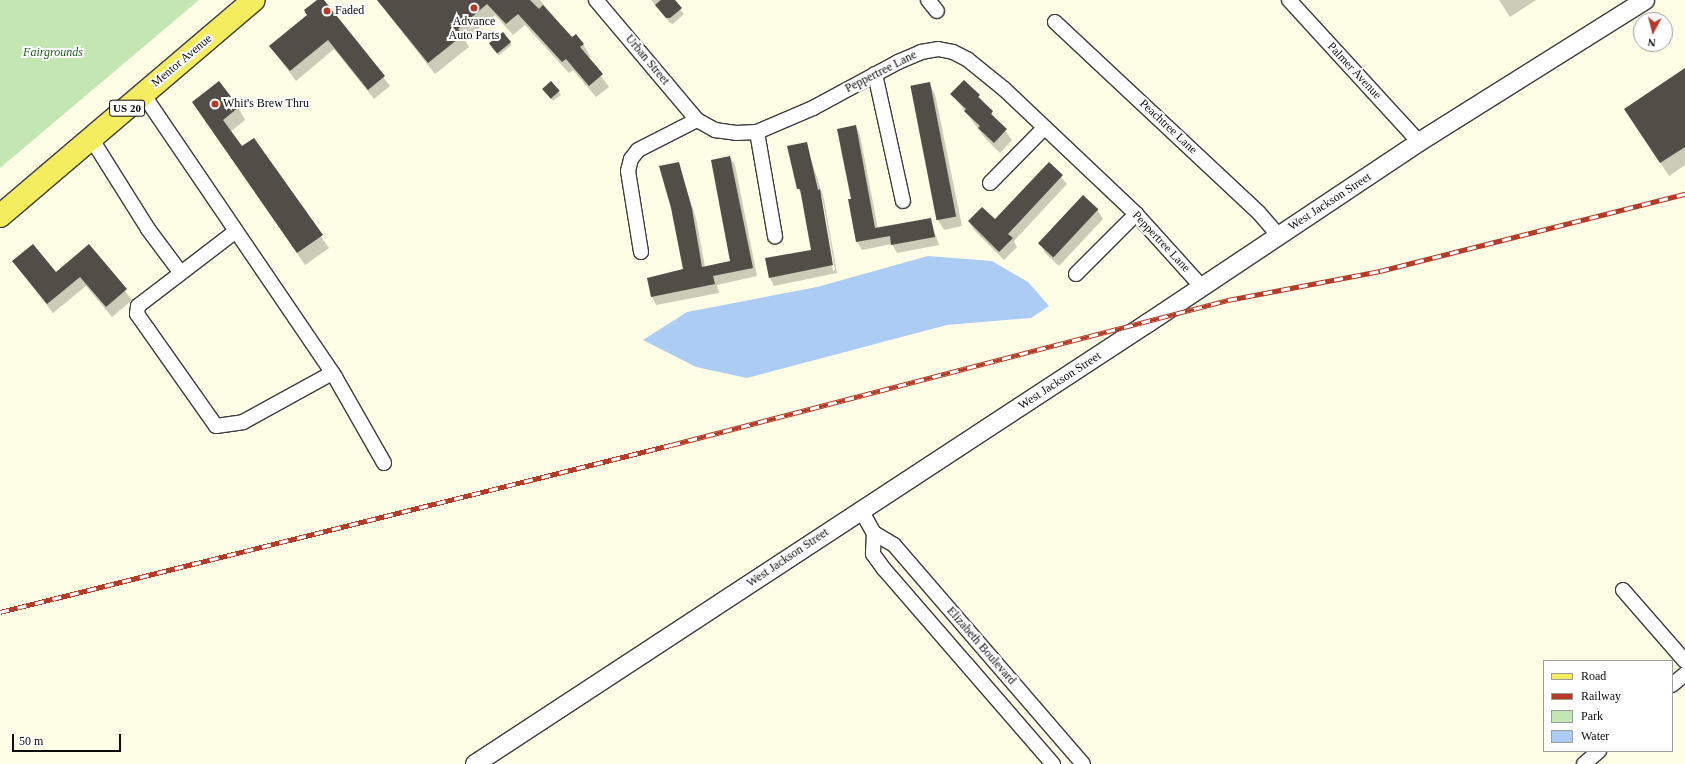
<!DOCTYPE html>
<html>
<head>
<meta charset="utf-8">
<style>
	body { margin:0 }
	#map { position:relative; width:1685px; height:764px; overflow:hidden; background:#fefee7; font-family:Georgia,serif }
	div>[style] { position:absolute }
	[style*='--x'] { left:calc(var(--x)*1px); top:calc(var(--y)*1px); width:calc(var(--w)*1px); rotate:calc(var(--a)*1deg) }
	.green>* { inset:0; background:#c4e6b3 }
	.water>* { inset:0; background:#adccf4 }
	.shadow>* { inset:0; background:#0003; transform-origin:0 0 }
	.building>* { inset:0; background:#524d46; transform-origin:0 0 }
	.roads { filter:drop-shadow(1px 0 #3d3d3d) drop-shadow(-1px 0 #3d3d3d) drop-shadow(0 1px #3d3d3d) drop-shadow(0 -1px #3d3d3d) }
	.minor>* { height:14px; margin:-7px; padding:0 7px; transform-origin:7px; border-radius:7px; background:#fff }
	.tertiary>* { height:18px; margin:-9px; padding:0 9px; transform-origin:9px; border-radius:9px; background:#fff }
	.primary>* { height:22px; margin:-11px; padding:0 11px; transform-origin:11px; border-radius:11px; background:#f5ed60 }
	.rail>* { height:4.5px; margin-top:-2.25px; transform-origin:0; background:repeating-linear-gradient(90deg,#fff 0 9px,#b43b27 0 18px); box-sizing:border-box; border-block:1px solid #b43b27 }
	.dots>* { width:11px; height:11px; translate:-50% -50%; box-sizing:border-box; border:2px solid #fff; border-radius:50% }
	span { translate:-50% -50%; white-space:nowrap; text-align:center; line-height:1.15; -webkit-text-stroke:4px #fff; paint-order:stroke }
	.shield-label span { padding:1px 3px; background:#fff; border:1px solid; border-radius:3px; -webkit-text-stroke-width:0 }
	.shield-label { font-size:11px; color:#0a0a0a; font-weight:700 }
	.poi-label { font-size:12px; color:#0a0a0a }
	.left { translate:0 -50%; text-align:left }
	.park-label { font-size:12px; color:#1e5e1d; font-style:italic }
	.street-label { font-size:12px; color:#0a0a0a }
	.legend { position:absolute; left:1543px; top:660px; width:130px; height:92px; box-sizing:border-box; background:#fff; border:1px solid #9d9d9d; margin:0; padding:5px 7px; list-style:none; font-size:12px; color:#0a0a0a }
	.legend li { display:flex; align-items:center; gap:8px; height:20px }
	.legend b { width:20px; border:1px solid #9d9d9d }
	.north { position:absolute; left:1633px; top:12px; width:40px; height:40px; box-sizing:border-box; background:#fff; border:1px solid #9d9d9d; border-radius:50%; rotate:187deg; font-size:11px; font-weight:700; line-height:16px; text-align:center; color:#0a0a0a }
	.north::after { content:''; display:block; margin:auto; width:14px; height:18px; background:#b43b27; clip-path:polygon(50% 0,100% 100%,50% 72%,0 100%) }
	.scale { position:absolute; left:12px; top:734px; width:109px; height:18px; box-sizing:border-box; border:2px solid #0a0a0a; border-top:0; padding-left:5px; font-size:12px; line-height:14px; white-space:nowrap; color:#0a0a0a; -webkit-text-stroke:3px #fff; paint-order:stroke }
</style>
</head>
<body>
<div id="map">
	<div class="green">
		<div style="clip-path:polygon(0 0,199px 0,0 168px)"></div>
	</div>
	<div class="water">
		<div style="clip-path:polygon(928px 256px,992px 261px,1028px 282px,1049px 306px,1031px 318px,947px 325px,747px 378px,696px 367px,643px 340px,687px 312px,817px 287px)"></div>
	</div>
	<div class="shadow">
		<div style="clip-path:polygon(318px 0,323px 0,390px 86px,374px 99px,334px 49px,296px 81px,270px 46px,308px 15px)"></div>
		<div style="clip-path:polygon(377px 0,540px 0,572px 39px,583px 44px,590px 56px,588px 58px,609px 87px,596px 97px,573px 70px,569px 73px,525px 25px,513px 35px,495px 15px,465px 40px,469px 47px,435px 74px)"></div>
		<div style="clip-path:polygon(651px 0,673px 0,684px 14px,673px 24px,670px 23px)"></div>
		<div style="clip-path:polygon(1499px 0,1536px 0,1510px 17px)"></div>
		<div style="left:503px;top:34px;width:14px;height:17px;rotate:51deg"></div>
		<div style="clip-path:polygon(1685px 69px,1685px 165px,1669px 176px,1625px 109px)"></div>
		<div style="clip-path:polygon(551px 82px,561px 95px,553px 101px,545px 92px)"></div>
		<div style="clip-path:polygon(929px 84px,935px 94px,962px 226px,944px 230px,938px 220px,912px 87px)"></div>
		<div style="clip-path:polygon(952px 94px,979px 96px,1012px 140px,1000px 153px,985px 138px)"></div>
		<div style="clip-path:polygon(193px 102px,238px 107px,245px 120px,230px 132px,242px 148px,253px 140px,329px 248px,305px 265px)"></div>
		<div style="clip-path:polygon(856px 127px,860px 135px,878px 229px,930px 219px,939px 245px,897px 253px,892px 244px,862px 250px,857px 242px,849px 200px,852px 199px)"></div>
		<div style="clip-path:polygon(evenodd,806px 144px,824px 199px,837px 273px,774px 286px,770px 278px,812px 250px,802px 195px,798px 189px,806px 144px,820px 194px,822px 196px,835px 270px,833px 271px,820px 194px)"></div>
		<div style="clip-path:polygon(730px 157px,735px 165px,757px 276px,717px 285px,719px 293px,656px 305px,652px 297px,684px 270px,678px 163px,696px 218px,705px 267px,731px 262px)"></div>
		<div style="clip-path:polygon(1049px 163px,1067px 184px,1014px 241px,1017px 247px,1004px 260px,974px 230px,969px 221px,995px 220px)"></div>
		<div style="clip-path:polygon(1097px 209px,1103px 219px,1059px 266px,1045px 253px,1040px 243px)"></div>
		<div style="clip-path:polygon(89px 245px,132px 300px,112px 317px,86px 286px,53px 313px,13px 261px,56px 273px)"></div>
	</div>
	<div class="building">
		<div style="clip-path:polygon(317px 0,324px 0,385px 76px,368px 90px,328px 40px,290px 71px,269px 46px,307px 15px,304px 10px)"></div>
		<div style="clip-path:polygon(377px 0,530px 0,539px 9px,543px 5px,572px 37px,576px 34px,584px 44px,580px 47px,603px 74px,589px 86px,566px 59px,562px 62px,518px 14px,506px 24px,487px 4px,458px 29px,463px 35px,428px 63px)"></div>
		<div style="clip-path:polygon(661px 0,675px 0,682px 8px,670px 18px,666px 18px,655px 5px)"></div>
		<div style="left:503px;top:32px;width:13px;height:18px;rotate:51deg"></div>
		<div style="clip-path:polygon(1685px 68px,1685px 147px,1660px 163px,1624px 109px)"></div>
		<div style="clip-path:polygon(964px 80px,980px 95px,978px 97px,993px 111px,991px 114px,1007px 129px,994px 143px,978px 128px,980px 126px,964px 111px,966px 109px,950px 94px)"></div>
		<div style="clip-path:polygon(219px 81px,239px 107px,223px 120px,242px 146px,254px 138px,323px 235px,297px 253px,192px 102px)"></div>
		<div style="left:551px;top:81px;width:13px;height:12px;rotate:48deg"></div>
		<div style="left:930px;top:82px;width:137px;height:20px;rotate:79deg"></div>
		<div style="clip-path:polygon(856px 125px,875px 228px,931px 218px,935px 237px,891px 245px,890px 236px,856px 242px,848px 199px,851px 199px,837px 129px)"></div>
		<div style="clip-path:polygon(807px 142px,818px 190px,820px 189px,833px 265px,769px 278px,765px 258px,811px 250px,800px 189px,797px 189px,787px 146px)"></div>
		<div style="clip-path:polygon(730px 156px,753px 268px,713px 276px,715px 284px,651px 297px,647px 278px,683px 269px,671px 208px,659px 166px,679px 162px,692px 209px,702px 267px,730px 261px,711px 160px)"></div>
		<div style="clip-path:polygon(1049px 162px,1063px 175px,1008px 234px,1013px 238px,999px 252px,968px 221px,982px 207px,995px 219px)"></div>
		<div style="left:1083px;top:195px;width:21px;height:66px;rotate:43deg"></div>
		<div style="clip-path:polygon(33px 244px,56px 272px,89px 244px,127px 289px,106px 307px,80px 277px,47px 304px,12px 261px)"></div>
	</div>
	<div class="roads">
		<div class="minor">
			<div style="--x:596;--y:0;--w:157;--a:49.9"></div>
			<div style="--x:928;--y:0;--w:14;--a:51"></div>
			<div style="--x:1289;--y:0;--w:193;--a:47.5"></div>
			<div style="--x:1055;--y:22;--w:279;--a:43.1"></div>
			<div style="--x:1259;--y:213;--w:29;--a:49"></div>
			<div style="--x:875;--y:74;--w:130;--a:77.6"></div>
			<div style="--x:143;--y:94;--w:342;--a:55.8"></div>
			<div style="--x:335;--y:377;--w:99;--a:60.3"></div>
			<div style="--x:757;--y:132;--w:106;--a:80.2"></div>
			<div style="--x:91;--y:138;--w:107;--a:57.9"></div>
			<div style="--x:148;--y:229;--w:54;--a:53.3"></div>
			<div style="--x:990;--y:183;--w:77;--a:-45.5"></div>
			<div style="--x:236;--y:231;--w:123;--a:142.6"></div>
			<div style="--x:138;--y:306;--w:8;--a:97"></div>
			<div style="--x:137;--y:314;--w:137;--a:54.8"></div>
			<div style="--x:216;--y:426;--w:27;--a:-8"></div>
			<div style="--x:243;--y:422;--w:102;--a:-28.8"></div>
			<div style="--x:641;--y:252;--w:82;--a:-99.1"></div>
			<div style="--x:628;--y:171;--w:12;--a:-76"></div>
			<div style="--x:631;--y:159;--w:11;--a:-52"></div>
			<div style="--x:638;--y:150;--w:66;--a:-27"></div>
			<div style="--x:697;--y:120;--w:21;--a:29"></div>
			<div style="--x:715;--y:130;--w:21;--a:8"></div>
			<div style="--x:736;--y:133;--w:21;--a:-3"></div>
			<div style="--x:757;--y:132;--w:61;--a:-23.2"></div>
			<div style="--x:813;--y:108;--w:97;--a:-28.4"></div>
			<div style="--x:898;--y:62;--w:25;--a:-23"></div>
			<div style="--x:921;--y:52;--w:17;--a:-10"></div>
			<div style="--x:938;--y:49;--w:15;--a:11"></div>
			<div style="--x:953;--y:52;--w:16;--a:27"></div>
			<div style="--x:967;--y:59;--w:48;--a:39"></div>
			<div style="--x:1004;--y:89;--w:182;--a:43.4"></div>
			<div style="--x:1136;--y:214;--w:98;--a:47.9"></div>
			<div style="--x:1076;--y:274;--w:85;--a:-45"></div>
			<div style="--x:861;--y:510;--w:26;--a:61"></div>
			<div style="--x:874;--y:533;--w:23;--a:31"></div>
			<div style="--x:894;--y:545;--w:289;--a:49.2"></div>
			<div style="--x:874;--y:533;--w:21;--a:93"></div>
			<div style="--x:873;--y:554;--w:19;--a:54"></div>
			<div style="--x:884;--y:569;--w:258;--a:49.1"></div>
			<div style="--x:1623;--y:590;--w:94;--a:48.9"></div>
			<div style="--x:1672;--y:685;--w:17;--a:-40"></div>
			<div style="--x:1584;--y:764;--w:20;--a:-41"></div>
		</div>
		<div class="tertiary">
			<div style="--x:475;--y:764;--w:805;--a:-33.24"></div>
			<div style="--x:1148;--y:323;--w:326;--a:-33.7"></div>
			<div style="--x:1419;--y:142;--w:267;--a:-32.1"></div>
		</div>
		<div class="primary">
			<div style="--x:0;--y:216;--w:333;--a:-40.4"></div>
		</div>
	</div>
	<div class="rail">
		<div style="--x:0;--y:612;--w:691;--a:-13.98"></div>
		<div style="--x:671;--y:445;--w:576;--a:-14.59"></div>
		<div style="--x:1228;--y:300;--w:155;--a:-10.8"></div>
		<div style="--x:1380;--y:271;--w:315;--a:-14.2"></div>
	</div>
	<div class="dots">
		<div style="left:474px;top:8px;background:#b43b27"></div>
		<div style="left:327px;top:11px;background:#b43b27"></div>
		<div style="left:215px;top:104px;background:#b43b27"></div>
	</div>
	<div class="shield-label">
		<span style="left:127px;top:108px">US 20</span>
	</div>
	<div class="poi-label">
		<span class="left" style="left:335px;top:11px">Faded</span>
		<span style="left:474px;top:29px">Advance<br>Auto Parts</span>
		<span class="left" style="left:223px;top:104px">Whit's Brew Thru</span>
	</div>
	<div class="park-label">
		<span style="left:53px;top:53px">Fairgrounds</span>
	</div>
	<div class="street-label">
		<span style="left:647px;top:60px;rotate:50deg">Urban Street</span>
		<span style="left:182px;top:61px;rotate:-40deg">Mentor Avenue</span>
		<span style="left:1354px;top:71px;rotate:47deg">Palmer Avenue</span>
		<span style="left:881px;top:72px;rotate:-27deg">Peppertree Lane</span>
		<span style="left:1168px;top:127px;rotate:43deg">Peachtree Lane</span>
		<span style="left:1330px;top:202px;rotate:-33deg">West Jackson Street</span>
		<span style="left:1161px;top:242px;rotate:47deg">Peppertree Lane</span>
		<span style="left:1060px;top:381px;rotate:-33deg">West Jackson Street</span>
		<span style="left:788px;top:558px;rotate:-34deg">West Jackson Street</span>
		<span style="left:981px;top:646px;rotate:49deg">Elizabeth Boulevard</span>
	</div>
	<ul class="legend">
	<li><b style="height:5px;background:#f5ed60"></b>Road</li>
	<li><b style="height:5px;background:#b43b27"></b>Railway</li>
	<li><b style="height:11px;background:#c4e6b3"></b>Park</li>
	<li><b style="height:11px;background:#adccf4"></b>Water</li>
	</ul>
	<div class="north">N</div>
	<div class="scale">50 m</div>
</div>
</body>
</html>
